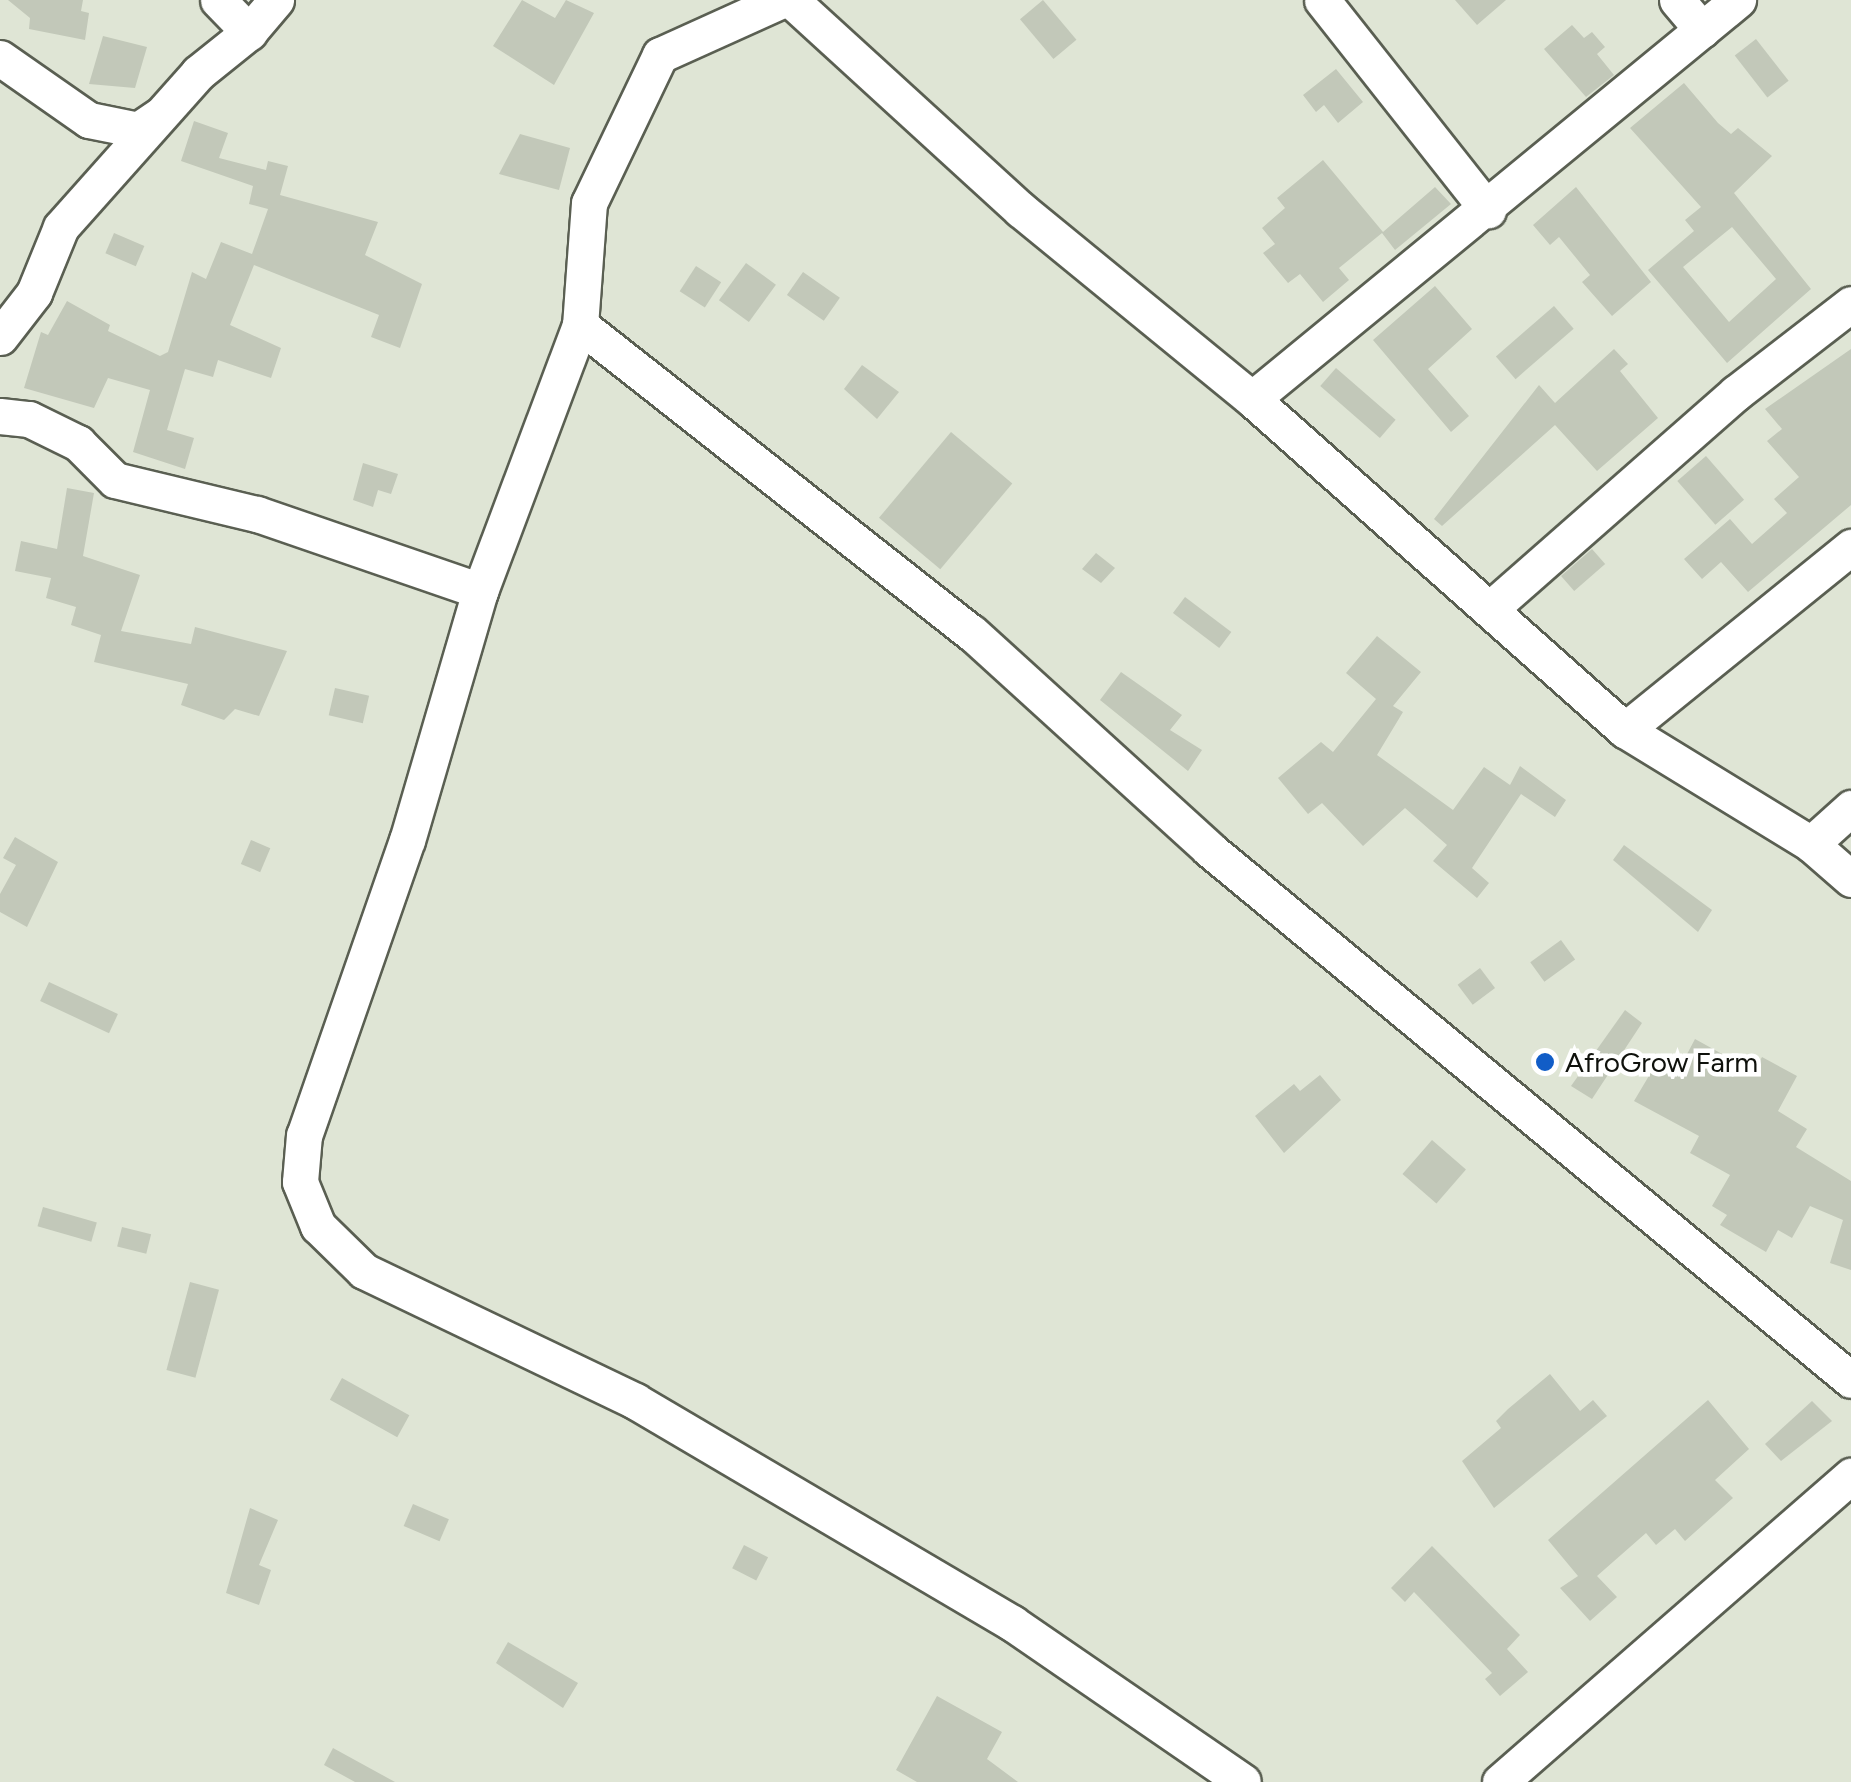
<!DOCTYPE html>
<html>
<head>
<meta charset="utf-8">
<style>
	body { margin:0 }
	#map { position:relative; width:1851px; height:1782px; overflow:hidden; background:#dfe5d5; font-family:Figtree,sans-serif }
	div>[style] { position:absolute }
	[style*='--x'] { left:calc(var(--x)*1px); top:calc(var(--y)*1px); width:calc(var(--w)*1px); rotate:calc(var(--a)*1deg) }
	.building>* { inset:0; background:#c2c8b9; transform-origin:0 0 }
	.roads { filter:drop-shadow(2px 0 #5a5f52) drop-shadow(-2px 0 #5a5f52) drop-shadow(0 2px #5a5f52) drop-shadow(0 -2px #5a5f52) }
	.minor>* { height:35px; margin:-17.5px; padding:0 17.5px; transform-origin:17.5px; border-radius:17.5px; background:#fff }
	.dots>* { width:28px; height:28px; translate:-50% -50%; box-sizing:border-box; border:5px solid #fff; border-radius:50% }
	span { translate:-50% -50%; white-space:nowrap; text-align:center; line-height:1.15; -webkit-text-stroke:9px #fff; paint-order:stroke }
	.poi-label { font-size:28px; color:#0f110c }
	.left { translate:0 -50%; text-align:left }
</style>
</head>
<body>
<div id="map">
	<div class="building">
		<div style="clip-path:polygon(8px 0,83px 0,81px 11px,89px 13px,85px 40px,29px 29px,30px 18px)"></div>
		<div style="clip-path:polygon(522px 0,555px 18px,566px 0,594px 13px,554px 85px,493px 46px)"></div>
		<div style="left:1043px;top:0;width:52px;height:30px;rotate:50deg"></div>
		<div style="clip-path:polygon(1455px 0,1506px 0,1477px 25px)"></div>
		<div style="clip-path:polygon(1572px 25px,1584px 38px,1592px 32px,1605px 47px,1597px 54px,1614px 75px,1586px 97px,1544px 49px)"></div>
		<div style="clip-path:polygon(103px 36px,147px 47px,135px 88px,89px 84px)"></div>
		<div style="left:1756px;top:39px;width:53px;height:27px;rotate:52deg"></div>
		<div style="clip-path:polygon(1336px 69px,1363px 102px,1338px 123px,1324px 105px,1316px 112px,1303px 95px)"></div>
		<div style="clip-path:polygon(evenodd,1684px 83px,1718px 123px,1731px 134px,1738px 128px,1772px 156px,1734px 193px,1811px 289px,1727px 363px,1648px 270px,1694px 231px,1685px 220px,1701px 207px,1630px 128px,1684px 83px,1732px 227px,1776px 279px,1729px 322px,1683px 267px,1732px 227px)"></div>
		<div style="clip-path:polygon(194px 121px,228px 133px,219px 158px,266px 170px,268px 161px,288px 166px,280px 195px,378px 222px,365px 255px,422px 284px,400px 348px,371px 337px,379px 315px,254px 265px,230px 325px,281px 348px,271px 378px,218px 360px,213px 377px,185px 369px,167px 430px,194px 438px,185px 469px,133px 452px,150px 390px,108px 378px,94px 408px,24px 388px,41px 332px,48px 335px,67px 301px,110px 325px,108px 331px,160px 356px,168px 352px,192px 272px,206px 279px,221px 242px,252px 254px,268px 209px,249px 204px,253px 186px,181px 161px)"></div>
		<div style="clip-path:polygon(520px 134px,570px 148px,559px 190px,499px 174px)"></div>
		<div style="clip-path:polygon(1323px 160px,1383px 232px,1435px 187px,1451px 204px,1395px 250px,1382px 233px,1339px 268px,1349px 280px,1323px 302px,1300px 274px,1288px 283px,1263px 253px,1275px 244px,1262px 228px,1285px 208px,1277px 198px)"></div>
		<div style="clip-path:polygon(1576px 187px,1651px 282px,1612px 316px,1582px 282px,1590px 275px,1559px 237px,1550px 245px,1533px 225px)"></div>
		<div style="left:114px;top:233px;width:33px;height:22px;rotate:23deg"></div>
		<div style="left:746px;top:263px;width:37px;height:46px;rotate:36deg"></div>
		<div style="left:696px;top:266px;width:30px;height:30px;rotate:33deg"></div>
		<div style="left:803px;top:272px;width:45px;height:28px;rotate:35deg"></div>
		<div style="clip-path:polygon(1435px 286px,1472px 329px,1428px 369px,1469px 416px,1451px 432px,1373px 340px)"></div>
		<div style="left:1554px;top:306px;width:30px;height:77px;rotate:49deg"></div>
		<div style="clip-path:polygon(1614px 349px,1628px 364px,1620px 371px,1658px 418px,1597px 471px,1555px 425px,1442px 526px,1434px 519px,1539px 385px,1555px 403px)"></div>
		<div style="clip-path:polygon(1851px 349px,1851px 505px,1748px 592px,1721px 562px,1702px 579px,1684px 559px,1730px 519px,1752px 544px,1787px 513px,1774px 499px,1799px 477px,1767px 441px,1782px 429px,1765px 409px)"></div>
		<div style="clip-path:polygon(862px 365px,899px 392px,877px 419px,844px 389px)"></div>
		<div style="left:1336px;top:368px;width:79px;height:24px;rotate:41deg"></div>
		<div style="left:951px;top:432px;width:80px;height:112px;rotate:40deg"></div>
		<div style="left:1706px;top:456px;width:58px;height:38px;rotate:49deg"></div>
		<div style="clip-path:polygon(363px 463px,398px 474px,391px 494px,378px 490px,373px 507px,353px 500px)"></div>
		<div style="clip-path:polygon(67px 488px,94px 493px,83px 556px,140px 575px,121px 631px,191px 644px,195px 627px,287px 651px,259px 716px,235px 709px,224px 720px,181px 705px,188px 684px,94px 662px,101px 635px,71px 625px,76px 607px,46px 598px,51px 578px,15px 571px,21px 541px,57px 549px)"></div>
		<div style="left:1592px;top:549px;width:20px;height:41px;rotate:49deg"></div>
		<div style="clip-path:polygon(1096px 553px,1115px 568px,1101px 583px,1082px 569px)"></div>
		<div style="left:1185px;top:597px;width:58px;height:20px;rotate:37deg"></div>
		<div style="clip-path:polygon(1377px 636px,1421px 672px,1393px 706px,1403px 712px,1377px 755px,1453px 810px,1484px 767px,1510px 785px,1520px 766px,1566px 800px,1555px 817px,1521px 794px,1472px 868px,1489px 883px,1477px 898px,1433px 861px,1447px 845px,1405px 808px,1363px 846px,1322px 803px,1308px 814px,1278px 778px,1321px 742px,1333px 752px,1376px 699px,1346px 673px)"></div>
		<div style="clip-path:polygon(1121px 672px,1182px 715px,1170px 730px,1202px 750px,1188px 771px,1100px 700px)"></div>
		<div style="left:335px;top:688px;width:35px;height:28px;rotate:13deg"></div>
		<div style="clip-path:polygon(15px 837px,58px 862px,27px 927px,0 912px,0 894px,16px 865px,3px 858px)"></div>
		<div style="left:251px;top:840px;width:21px;height:26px;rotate:23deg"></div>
		<div style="clip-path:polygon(1624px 845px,1712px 910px,1698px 932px,1613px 860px)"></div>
		<div style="left:1561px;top:940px;width:24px;height:38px;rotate:54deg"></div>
		<div style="left:1480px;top:968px;width:25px;height:28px;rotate:53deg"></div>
		<div style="left:49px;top:982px;width:76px;height:21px;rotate:25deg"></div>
		<div style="clip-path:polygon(1625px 1010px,1642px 1023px,1592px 1099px,1571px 1086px)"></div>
		<div style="clip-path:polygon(1695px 1039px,1742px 1065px,1745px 1060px,1757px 1066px,1762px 1057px,1797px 1076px,1778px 1111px,1807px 1129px,1796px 1147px,1851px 1181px,1851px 1270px,1830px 1263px,1843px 1220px,1810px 1206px,1792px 1238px,1778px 1230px,1766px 1252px,1720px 1225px,1727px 1215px,1712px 1206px,1730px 1175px,1690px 1153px,1699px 1136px,1634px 1101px,1656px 1064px,1676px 1075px)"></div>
		<div style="clip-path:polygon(1320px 1075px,1341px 1100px,1284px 1153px,1255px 1116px,1294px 1084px,1300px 1091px)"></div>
		<div style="left:1432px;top:1140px;width:45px;height:45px;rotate:41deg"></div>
		<div style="left:43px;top:1207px;width:56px;height:20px;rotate:16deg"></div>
		<div style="left:122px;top:1227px;width:30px;height:20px;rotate:14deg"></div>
		<div style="left:190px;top:1282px;width:30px;height:91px;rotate:15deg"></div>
		<div style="clip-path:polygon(1550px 1374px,1580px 1411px,1593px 1400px,1607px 1416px,1494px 1508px,1462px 1461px,1501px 1428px,1496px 1421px,1508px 1409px)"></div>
		<div style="left:342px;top:1378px;width:77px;height:25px;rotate:29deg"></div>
		<div style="clip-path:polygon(1708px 1400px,1749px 1449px,1715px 1480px,1733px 1498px,1685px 1541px,1675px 1529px,1656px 1545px,1646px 1533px,1597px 1576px,1617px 1597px,1590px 1621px,1560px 1588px,1578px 1576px,1548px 1540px)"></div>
		<div style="clip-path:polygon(1812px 1401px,1832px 1421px,1781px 1461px,1765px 1444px)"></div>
		<div style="left:413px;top:1504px;width:39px;height:24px;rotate:23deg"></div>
		<div style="clip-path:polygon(250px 1508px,278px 1520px,259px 1565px,271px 1570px,259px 1605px,226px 1593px)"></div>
		<div style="left:744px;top:1545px;width:27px;height:26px;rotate:27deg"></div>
		<div style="clip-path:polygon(1432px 1546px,1520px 1635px,1507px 1649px,1528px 1672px,1500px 1696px,1485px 1679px,1492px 1673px,1414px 1592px,1405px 1602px,1391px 1588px)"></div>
		<div style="clip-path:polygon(508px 1642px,578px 1683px,563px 1708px,496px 1663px)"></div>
		<div style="clip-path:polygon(937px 1696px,1002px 1732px,987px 1759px,1018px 1782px,917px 1782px,896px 1770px)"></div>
		<div style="clip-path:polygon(333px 1748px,395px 1782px,355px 1782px,324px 1765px)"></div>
	</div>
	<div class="roads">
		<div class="minor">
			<div style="--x:218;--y:0;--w:45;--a:45.9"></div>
			<div style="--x:782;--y:0;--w:134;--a:155.7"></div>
			<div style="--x:660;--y:55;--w:164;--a:115.6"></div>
			<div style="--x:589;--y:203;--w:122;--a:94.2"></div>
			<div style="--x:580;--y:325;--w:284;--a:110.6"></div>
			<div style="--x:480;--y:591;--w:259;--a:106.3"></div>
			<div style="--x:407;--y:840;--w:312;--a:109.2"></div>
			<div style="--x:304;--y:1135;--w:47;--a:94.9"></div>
			<div style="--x:300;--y:1182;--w:48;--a:67.8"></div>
			<div style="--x:318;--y:1226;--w:64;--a:44.4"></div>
			<div style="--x:364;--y:1271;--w:301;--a:25.6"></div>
			<div style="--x:635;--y:1401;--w:438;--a:30.5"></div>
			<div style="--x:1012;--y:1623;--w:280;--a:34.5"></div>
			<div style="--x:791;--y:0;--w:311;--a:42.4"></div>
			<div style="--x:1021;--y:210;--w:298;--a:39.3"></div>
			<div style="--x:1252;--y:399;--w:499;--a:41.6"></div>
			<div style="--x:1625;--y:730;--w:218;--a:31.5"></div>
			<div style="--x:1811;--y:844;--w:53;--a:41.2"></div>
			<div style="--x:1322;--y:0;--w:268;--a:51.7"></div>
			<div style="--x:1677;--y:0;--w:39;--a:50"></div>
			<div style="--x:0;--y:58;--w:108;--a:34.9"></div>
			<div style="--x:89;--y:120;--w:50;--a:11.5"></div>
			<div style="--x:138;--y:130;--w:25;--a:-34"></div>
			<div style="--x:580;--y:325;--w:499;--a:38.2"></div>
			<div style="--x:972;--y:633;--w:321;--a:42.3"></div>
			<div style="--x:1209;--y:849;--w:833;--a:39.59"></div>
			<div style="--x:0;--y:337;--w:56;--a:-52.3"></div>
			<div style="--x:34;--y:293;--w:71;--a:-67.8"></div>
			<div style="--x:61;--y:227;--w:206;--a:-48.3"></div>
			<div style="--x:198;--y:73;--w:65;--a:-38.8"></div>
			<div style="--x:249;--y:32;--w:42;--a:-49.8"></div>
			<div style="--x:1252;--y:399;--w:629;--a:-39.39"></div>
			<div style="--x:0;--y:416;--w:29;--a:6"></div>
			<div style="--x:29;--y:419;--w:55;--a:26.1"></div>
			<div style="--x:78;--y:443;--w:52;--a:45"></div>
			<div style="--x:115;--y:480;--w:146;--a:13.5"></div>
			<div style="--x:257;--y:514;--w:236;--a:19"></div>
			<div style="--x:1490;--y:609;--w:327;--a:-41.3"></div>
			<div style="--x:1736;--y:393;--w:145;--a:-37.7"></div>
			<div style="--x:1625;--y:730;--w:291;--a:-39"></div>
			<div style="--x:1811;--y:844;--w:54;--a:-42"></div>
			<div style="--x:1500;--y:1782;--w:466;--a:-41.1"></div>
		</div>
	</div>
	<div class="dots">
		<div style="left:1545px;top:1062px;background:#115dc7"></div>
	</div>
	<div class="poi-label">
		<span class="left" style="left:1565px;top:1062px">AfroGrow Farm</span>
	</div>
</div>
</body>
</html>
